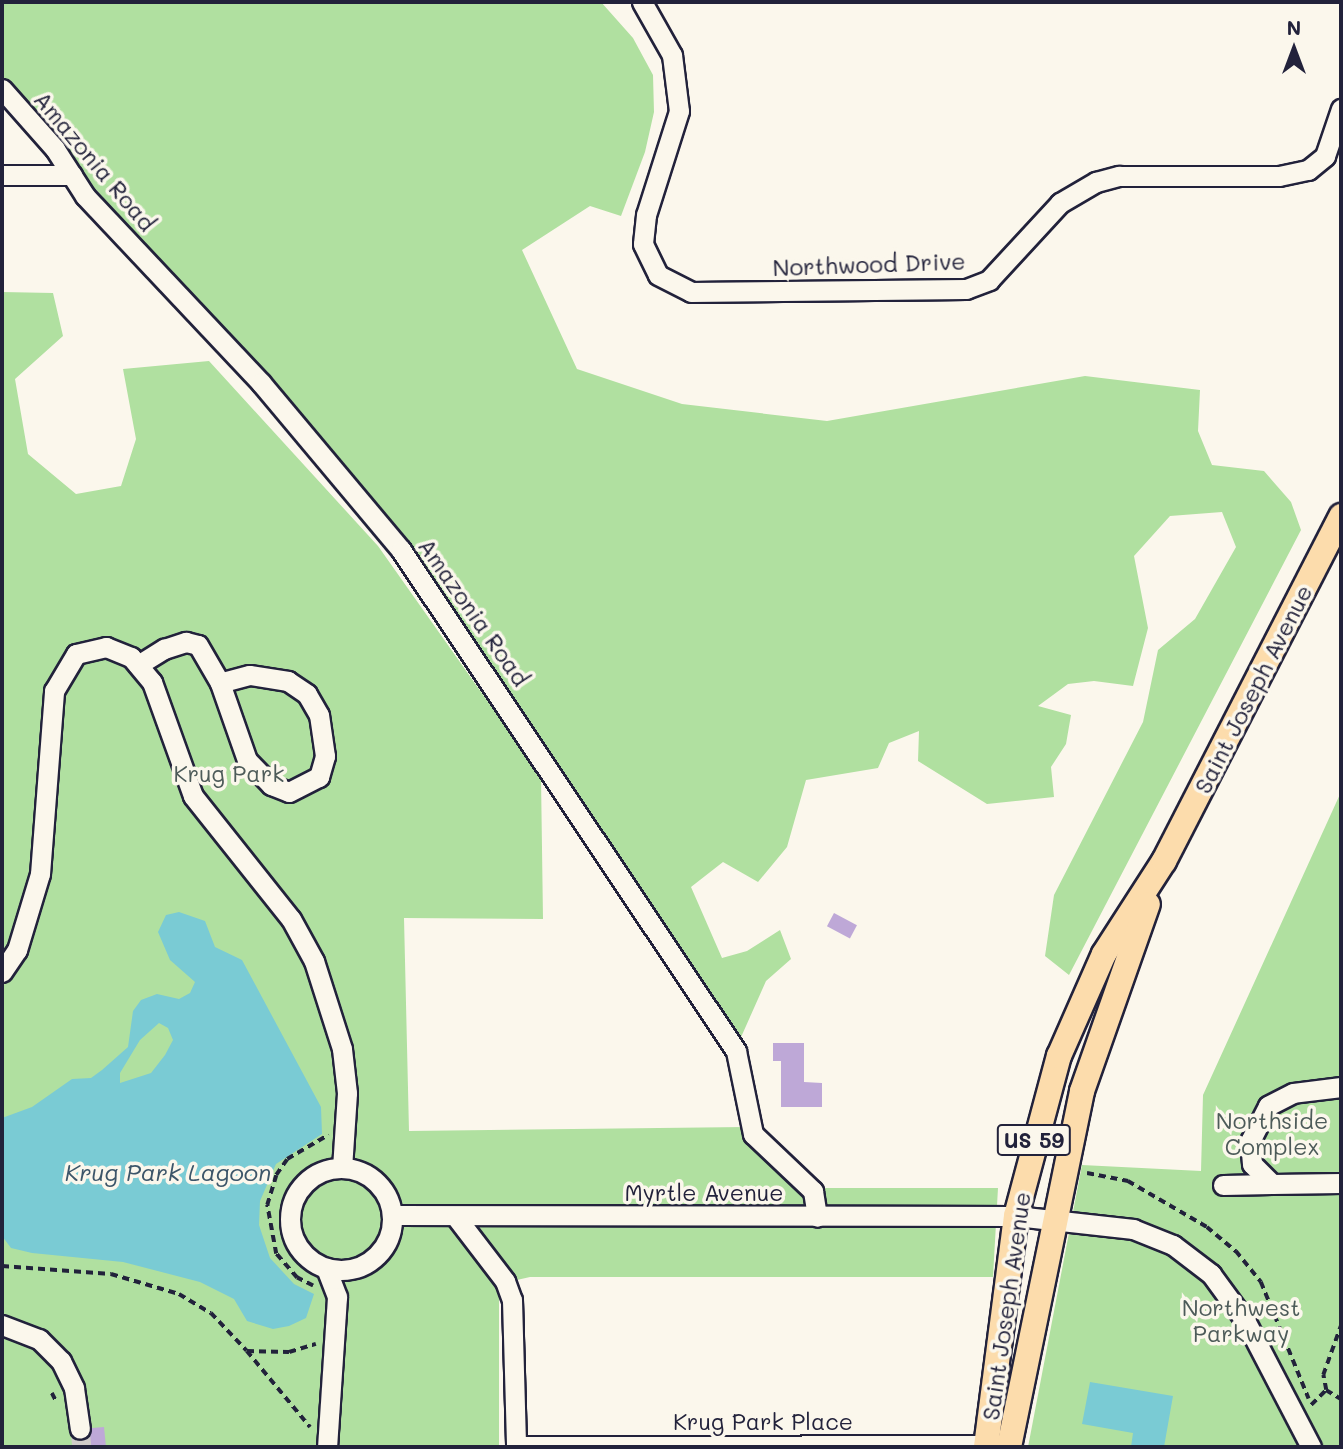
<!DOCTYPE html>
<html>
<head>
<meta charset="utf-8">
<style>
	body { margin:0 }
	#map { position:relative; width:1343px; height:1449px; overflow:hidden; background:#fbf7ec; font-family:Mali,sans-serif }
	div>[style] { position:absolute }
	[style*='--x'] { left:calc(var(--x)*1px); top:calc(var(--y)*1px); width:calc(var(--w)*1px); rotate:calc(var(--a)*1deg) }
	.green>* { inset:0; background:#b0e0a0 }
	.water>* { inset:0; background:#7acbd4 }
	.building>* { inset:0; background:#bea8d7; transform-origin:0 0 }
	.minor-tunnel>* { height:19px; margin-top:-9.5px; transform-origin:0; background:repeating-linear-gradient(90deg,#d0ccc9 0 19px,transparent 0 29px) }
	.path>* { height:3.5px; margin-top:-1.75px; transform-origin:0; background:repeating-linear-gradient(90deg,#22223b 0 7px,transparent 0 12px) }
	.roads { filter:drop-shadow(2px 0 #22223b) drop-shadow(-2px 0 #22223b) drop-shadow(0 2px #22223b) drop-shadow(0 -2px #22223b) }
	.minor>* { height:19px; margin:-9.5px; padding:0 9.5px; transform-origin:9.5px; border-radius:9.5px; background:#fbf7ec }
	.minor>.ring { margin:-9.5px; padding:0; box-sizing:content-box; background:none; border:19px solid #fbf7ec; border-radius:50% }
	.major>* { height:24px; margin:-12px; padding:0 12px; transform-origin:12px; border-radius:12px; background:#fcdcac }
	span { translate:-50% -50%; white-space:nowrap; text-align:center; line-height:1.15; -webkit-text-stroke:7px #fbf7ec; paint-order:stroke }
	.shield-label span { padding:2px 5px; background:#fbf7ec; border:2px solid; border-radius:5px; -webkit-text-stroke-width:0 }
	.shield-label { font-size:21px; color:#22223b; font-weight:700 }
	.street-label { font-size:23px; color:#22223b }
	.park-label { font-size:23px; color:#4d5b59 }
	.water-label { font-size:24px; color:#3c5569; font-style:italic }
	.frame { position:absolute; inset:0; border:4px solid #22223b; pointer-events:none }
	.north { position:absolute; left:1259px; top:14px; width:70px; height:70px; -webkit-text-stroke:5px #fbf7ec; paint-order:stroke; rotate:0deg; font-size:19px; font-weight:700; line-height:28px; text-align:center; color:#22223b }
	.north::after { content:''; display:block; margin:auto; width:24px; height:32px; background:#22223b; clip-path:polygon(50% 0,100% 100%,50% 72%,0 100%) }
</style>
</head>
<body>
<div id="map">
	<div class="green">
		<div style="clip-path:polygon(2px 2px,601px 2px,633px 38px,653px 75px,654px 112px,645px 152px,621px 216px,590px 206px,522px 250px,577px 369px,682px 404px,827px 421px,1085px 376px,1200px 390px,1198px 431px,1212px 465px,1264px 471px,1291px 502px,1301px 530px,1069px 975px,1045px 956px,1054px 895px,1143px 722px,1158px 650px,1195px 619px,1236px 547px,1222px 512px,1170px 516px,1134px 556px,1148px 628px,1133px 686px,1094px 681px,1068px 684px,1038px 706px,1071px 715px,1066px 744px,1051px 767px,1054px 797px,987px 804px,918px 761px,919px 731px,889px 743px,878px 768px,806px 780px,787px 847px,758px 882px,723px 862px,691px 887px,722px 958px,747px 951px,780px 930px,791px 959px,766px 981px,738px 1044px,399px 540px,2px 81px)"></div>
		<div style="clip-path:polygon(2px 292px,53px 293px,63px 336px,15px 379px,28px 454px,76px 494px,121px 486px,136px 439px,123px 369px,209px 361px,378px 546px,541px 777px,543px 919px,404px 918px,409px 1131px,745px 1127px,754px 1149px,795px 1183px,817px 1188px,998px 1188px,993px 1277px,530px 1277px,499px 1284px,499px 1447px,2px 1447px)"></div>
		<div style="clip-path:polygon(1341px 792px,1341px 1447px,1028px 1447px,1082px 1165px,1201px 1171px,1203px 1095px)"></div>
	</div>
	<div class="water">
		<div style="clip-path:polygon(evenodd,179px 912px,205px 921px,215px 947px,242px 960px,321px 1107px,322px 1134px,276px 1164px,260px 1201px,259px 1225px,270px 1258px,294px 1284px,314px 1294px,306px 1318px,289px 1326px,273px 1329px,247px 1321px,234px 1299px,200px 1282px,123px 1262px,32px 1253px,11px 1248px,2px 1236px,2px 1118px,32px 1107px,72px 1079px,91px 1078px,102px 1070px,128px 1047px,133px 1011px,141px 1000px,157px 994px,179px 999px,190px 993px,195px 982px,170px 960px,158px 932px,166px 915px,179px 912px,159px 1023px,168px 1028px,173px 1040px,165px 1055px,151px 1073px,120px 1083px,120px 1073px,140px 1040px,159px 1023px)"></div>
		<div style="clip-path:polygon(1090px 1382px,1173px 1396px,1164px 1447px,1131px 1447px,1133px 1433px,1082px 1424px)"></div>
	</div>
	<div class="building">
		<div style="left:834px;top:913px;width:26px;height:15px;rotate:28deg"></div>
		<div style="clip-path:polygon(773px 1043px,804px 1043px,804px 1082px,822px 1083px,822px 1107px,781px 1107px,781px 1061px,773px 1061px)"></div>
		<div style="clip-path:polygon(104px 1427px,106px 1447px,74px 1447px,73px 1439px,82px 1441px,92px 1428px)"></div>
	</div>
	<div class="minor-tunnel">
		<div style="--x:80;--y:1429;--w:18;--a:84"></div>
	</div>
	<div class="path">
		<div style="--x:1087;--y:1173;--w:42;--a:11"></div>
		<div style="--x:1128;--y:1181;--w:91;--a:30.2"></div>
		<div style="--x:1207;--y:1227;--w:38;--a:40"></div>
		<div style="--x:1236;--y:1251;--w:40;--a:51"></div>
		<div style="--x:1261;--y:1282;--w:126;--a:67.7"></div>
		<div style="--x:2;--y:1266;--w:109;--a:4.2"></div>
		<div style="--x:111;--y:1274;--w:71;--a:16.4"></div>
		<div style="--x:179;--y:1294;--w:37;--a:31"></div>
		<div style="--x:211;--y:1313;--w:52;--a:46.5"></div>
		<div style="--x:247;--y:1351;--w:42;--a:1.4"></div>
		<div style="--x:289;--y:1352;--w:28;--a:-17"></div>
		<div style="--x:313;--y:1286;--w:18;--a:-153"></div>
		<div style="--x:297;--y:1278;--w:32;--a:-131"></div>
		<div style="--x:276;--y:1254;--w:50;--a:-100.4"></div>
		<div style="--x:267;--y:1205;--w:31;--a:-73"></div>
		<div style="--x:276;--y:1175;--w:19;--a:-55"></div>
		<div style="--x:287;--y:1159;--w:48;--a:-30.3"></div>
		<div style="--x:247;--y:1351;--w:99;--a:50.3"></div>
		<div style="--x:1326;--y:1390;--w:15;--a:-101"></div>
		<div style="--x:1323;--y:1375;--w:53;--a:-70.2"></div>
		<div style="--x:1326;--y:1390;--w:17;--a:31"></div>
		<div style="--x:52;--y:1393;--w:9;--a:63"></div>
		<div style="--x:1311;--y:1405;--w:21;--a:-45"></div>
	</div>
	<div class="roads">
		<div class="minor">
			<div style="--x:642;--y:2;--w:61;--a:60.5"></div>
			<div style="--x:672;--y:55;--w:56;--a:82.9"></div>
			<div style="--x:679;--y:111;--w:109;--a:107.6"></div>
			<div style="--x:646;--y:215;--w:29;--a:96"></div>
			<div style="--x:643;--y:244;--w:34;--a:64"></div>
			<div style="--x:658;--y:275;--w:37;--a:27"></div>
			<div style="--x:691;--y:292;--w:275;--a:-0.6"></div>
			<div style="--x:966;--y:289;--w:25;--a:-21"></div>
			<div style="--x:989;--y:280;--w:105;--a:-47.3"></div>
			<div style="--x:1060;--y:203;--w:42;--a:-30.3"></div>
			<div style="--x:1096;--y:182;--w:24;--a:-15"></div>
			<div style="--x:1119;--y:176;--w:160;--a:0"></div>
			<div style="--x:1279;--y:176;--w:30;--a:-12"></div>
			<div style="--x:1308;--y:170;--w:22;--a:-39"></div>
			<div style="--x:1325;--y:156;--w:50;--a:-71.2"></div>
			<div style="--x:2;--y:89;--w:80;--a:48.5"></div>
			<div style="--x:55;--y:149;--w:56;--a:57.4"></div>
			<div style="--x:85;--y:196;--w:257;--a:46.7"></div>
			<div style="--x:261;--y:383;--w:218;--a:50"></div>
			<div style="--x:401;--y:550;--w:603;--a:56.23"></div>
			<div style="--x:736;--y:1051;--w:85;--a:78.4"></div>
			<div style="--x:753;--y:1134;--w:83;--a:43.5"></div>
			<div style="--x:813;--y:1191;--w:26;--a:81"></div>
			<div style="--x:2;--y:175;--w:70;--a:0"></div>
			<div style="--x:138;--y:665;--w:31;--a:-32"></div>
			<div style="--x:164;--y:649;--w:23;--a:-18"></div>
			<div style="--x:186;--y:642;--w:12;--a:14"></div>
			<div style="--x:198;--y:645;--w:44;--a:59.9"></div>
			<div style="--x:220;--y:683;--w:82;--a:70.7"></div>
			<div style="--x:247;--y:760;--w:35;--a:46"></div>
			<div style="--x:271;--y:785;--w:19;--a:21"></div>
			<div style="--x:289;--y:792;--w:34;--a:-27"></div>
			<div style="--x:319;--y:777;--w:22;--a:-74"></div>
			<div style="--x:325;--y:756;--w:41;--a:-98.3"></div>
			<div style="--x:319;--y:715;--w:24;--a:-120"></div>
			<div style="--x:307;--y:694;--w:23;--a:-146"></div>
			<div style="--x:288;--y:681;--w:39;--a:-171"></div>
			<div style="--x:249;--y:675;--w:30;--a:165"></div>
			<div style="--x:2;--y:972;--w:27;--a:-56"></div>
			<div style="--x:17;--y:950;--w:79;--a:-73.2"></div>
			<div style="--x:40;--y:874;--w:184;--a:-85.6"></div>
			<div style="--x:54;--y:691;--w:43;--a:-59.3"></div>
			<div style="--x:76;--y:654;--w:31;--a:-13"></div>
			<div style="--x:106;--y:647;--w:27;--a:22"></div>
			<div style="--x:131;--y:657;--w:33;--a:50"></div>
			<div style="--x:152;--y:682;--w:121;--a:70.2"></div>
			<div style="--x:193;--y:796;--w:157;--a:51.5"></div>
			<div style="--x:291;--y:919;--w:48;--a:61.3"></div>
			<div style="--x:314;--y:961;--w:92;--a:72.3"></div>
			<div style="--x:342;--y:1049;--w:44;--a:83.5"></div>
			<div style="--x:347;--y:1093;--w:75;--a:93.8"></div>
			<div style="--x:1341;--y:1087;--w:48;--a:172.9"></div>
			<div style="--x:1293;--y:1093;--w:28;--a:153"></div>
			<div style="--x:1268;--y:1106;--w:39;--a:117"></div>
			<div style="--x:1250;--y:1141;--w:23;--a:85"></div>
			<div style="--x:1252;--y:1164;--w:28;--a:45"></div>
			<div style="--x:1272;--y:1184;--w:69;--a:-0.8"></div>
			<div class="ring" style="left:290px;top:1168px;width:83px;height:83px"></div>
			<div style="--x:1223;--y:1185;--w:49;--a:-1.2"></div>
			<div style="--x:392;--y:1215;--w:624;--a:0.09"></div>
			<div style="--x:1016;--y:1216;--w:118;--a:6.3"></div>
			<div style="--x:1133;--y:1229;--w:43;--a:21.8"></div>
			<div style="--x:1173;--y:1245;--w:48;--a:37.3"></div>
			<div style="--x:1211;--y:1274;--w:59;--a:53.9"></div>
			<div style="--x:1246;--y:1322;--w:141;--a:62.5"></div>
			<div style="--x:456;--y:1217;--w:81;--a:52.6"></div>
			<div style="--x:505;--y:1281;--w:20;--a:70"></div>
			<div style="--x:512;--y:1300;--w:147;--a:88.4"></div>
			<div style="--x:326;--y:1268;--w:31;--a:69"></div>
			<div style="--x:337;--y:1297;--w:150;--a:93.8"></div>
			<div style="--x:2;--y:1325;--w:40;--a:21"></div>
			<div style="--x:39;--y:1339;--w:31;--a:45"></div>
			<div style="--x:61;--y:1361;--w:30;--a:64"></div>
			<div style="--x:74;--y:1388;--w:41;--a:81.7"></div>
			<div style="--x:516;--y:1446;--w:482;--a:-0.1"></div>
		</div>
		<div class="major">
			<div style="--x:986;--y:1447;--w:233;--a:-82.6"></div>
			<div style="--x:1016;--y:1216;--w:166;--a:-75"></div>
			<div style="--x:1059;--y:1056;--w:111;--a:-66.2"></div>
			<div style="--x:1104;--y:954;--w:111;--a:-57.2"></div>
			<div style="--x:1164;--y:861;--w:388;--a:-62.8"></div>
			<div style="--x:1009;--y:1447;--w:363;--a:-78.4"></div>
			<div style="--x:1082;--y:1091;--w:198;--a:-70.6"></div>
		</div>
	</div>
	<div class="shield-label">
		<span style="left:1034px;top:1140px">US 59</span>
	</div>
	<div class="street-label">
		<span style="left:95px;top:161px;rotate:50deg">Amazonia Road</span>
		<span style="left:869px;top:264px;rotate:-2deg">Northwood Drive</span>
		<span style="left:474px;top:612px;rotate:55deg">Amazonia Road</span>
		<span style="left:1253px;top:689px;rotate:-63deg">Saint Joseph Avenue</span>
		<span style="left:704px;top:1192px">Myrtle Avenue</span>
		<span style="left:1006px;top:1306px;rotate:-82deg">Saint Joseph Avenue</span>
		<span style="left:763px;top:1421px">Krug Park Place</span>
	</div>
	<div class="park-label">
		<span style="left:229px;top:773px">Krug Park</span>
		<span style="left:1272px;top:1133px">Northside<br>Complex</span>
		<span style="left:1241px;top:1320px">Northwest<br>Parkway</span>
	</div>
	<div class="water-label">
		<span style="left:168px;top:1172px">Krug Park Lagoon</span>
	</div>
	<div class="frame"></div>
	<div class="north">N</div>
</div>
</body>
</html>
